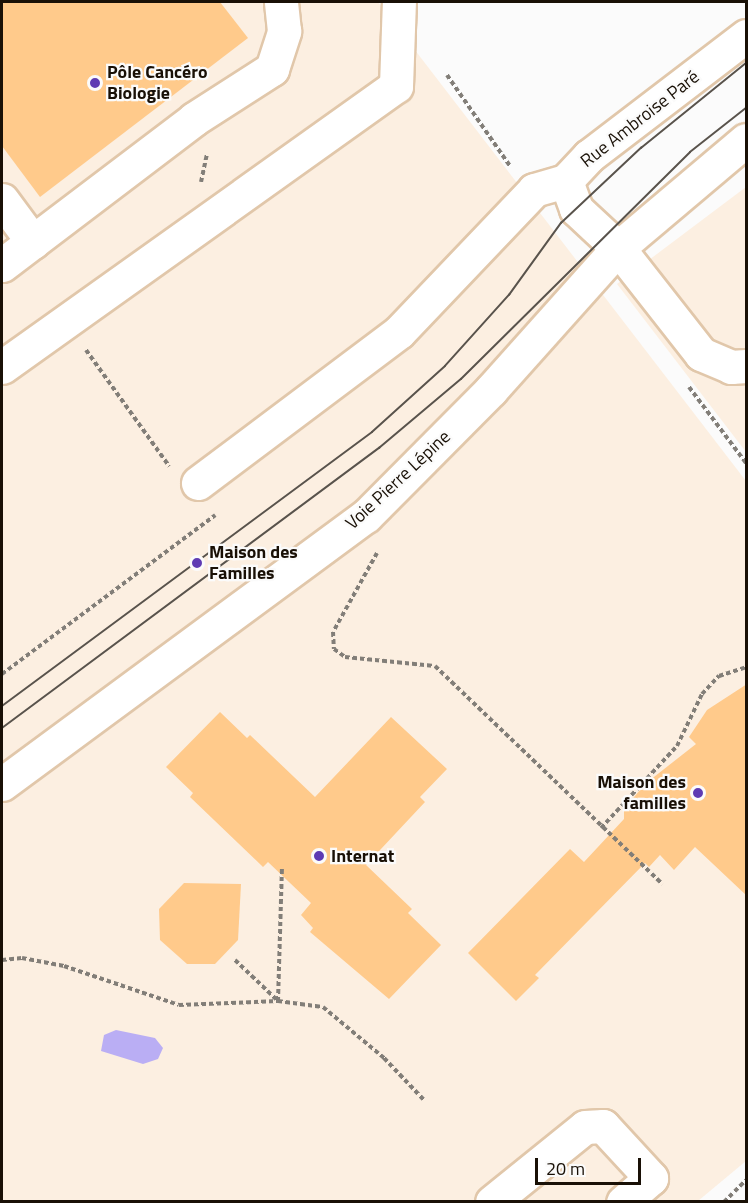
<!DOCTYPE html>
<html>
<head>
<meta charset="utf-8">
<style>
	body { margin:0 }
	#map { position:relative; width:748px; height:1203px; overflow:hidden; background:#fbfbfb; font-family:"Titillium Web",sans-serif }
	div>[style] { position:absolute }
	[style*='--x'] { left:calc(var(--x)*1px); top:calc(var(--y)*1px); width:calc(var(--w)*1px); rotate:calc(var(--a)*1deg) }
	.built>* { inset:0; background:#fcefe1 }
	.water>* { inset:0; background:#baaef4 }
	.building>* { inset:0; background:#ffca8b }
	.path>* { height:4px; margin-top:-2px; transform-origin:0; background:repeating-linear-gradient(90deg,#827e78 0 4.5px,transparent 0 7.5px) }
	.roads { filter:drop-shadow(2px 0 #e1c7aa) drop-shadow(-2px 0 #e1c7aa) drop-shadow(0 2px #e1c7aa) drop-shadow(0 -2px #e1c7aa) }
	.minor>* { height:33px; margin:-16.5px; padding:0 16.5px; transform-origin:16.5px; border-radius:16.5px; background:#fff }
	.tram>* { height:1.5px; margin:-0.75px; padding:0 0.75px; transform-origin:0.75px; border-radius:0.75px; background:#59534c }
	.dots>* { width:16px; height:16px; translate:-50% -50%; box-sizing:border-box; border:3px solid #fbfbfb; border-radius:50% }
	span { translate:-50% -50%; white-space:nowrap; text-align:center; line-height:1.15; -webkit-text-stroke:4.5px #fbfbfb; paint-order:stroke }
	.poi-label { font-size:18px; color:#191006; font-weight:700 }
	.left { translate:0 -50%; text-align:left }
	.right { translate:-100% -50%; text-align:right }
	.street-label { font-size:18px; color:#191006 }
	.frame { position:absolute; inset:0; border:3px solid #191006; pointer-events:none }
	.scale { position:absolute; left:535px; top:1158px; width:106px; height:27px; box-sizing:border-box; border:3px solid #191006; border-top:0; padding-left:8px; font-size:18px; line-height:21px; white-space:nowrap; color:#191006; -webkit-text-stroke:4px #fbfbfb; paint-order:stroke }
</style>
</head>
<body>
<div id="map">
	<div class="built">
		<div style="clip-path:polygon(2px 2px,378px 2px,746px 481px,746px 1161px,698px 1201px,2px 1202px)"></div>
		<div style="clip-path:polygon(746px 187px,746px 452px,617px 284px)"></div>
	</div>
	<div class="water">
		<div style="clip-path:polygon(116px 1030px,155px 1038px,163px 1048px,158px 1059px,143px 1064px,101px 1051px,104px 1035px)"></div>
	</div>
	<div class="building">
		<div style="clip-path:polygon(2px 2px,220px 2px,248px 38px,40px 197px,2px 146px)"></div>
		<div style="clip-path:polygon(747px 684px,747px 896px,695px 847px,674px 870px,660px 855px,649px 867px,645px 863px,535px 975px,539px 978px,516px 1001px,468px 953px,570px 849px,584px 862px,624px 819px,624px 809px,645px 784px,696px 744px,689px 737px,707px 710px)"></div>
		<div style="clip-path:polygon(220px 712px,247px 738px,250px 735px,315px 797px,391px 717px,447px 769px,420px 797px,425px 802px,366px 865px,412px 909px,408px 913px,441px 945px,389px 999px,310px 932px,313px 928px,301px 915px,311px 903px,268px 862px,263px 867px,190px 797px,193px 793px,166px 767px)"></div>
		<div style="clip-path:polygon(184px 883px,241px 884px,238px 940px,215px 964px,187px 964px,160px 940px,159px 909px)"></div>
	</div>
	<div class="path">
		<div style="--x:447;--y:75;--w:111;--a:55.3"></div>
		<div style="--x:201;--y:182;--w:29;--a:-78"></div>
		<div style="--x:86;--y:350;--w:143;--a:54.4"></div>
		<div style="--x:689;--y:387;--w:95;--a:53.1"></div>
		<div style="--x:377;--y:553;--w:90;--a:119.1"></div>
		<div style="--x:333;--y:632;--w:17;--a:87"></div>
		<div style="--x:334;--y:649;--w:14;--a:36"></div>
		<div style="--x:345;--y:657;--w:90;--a:5.7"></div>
		<div style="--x:435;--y:666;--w:315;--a:43.8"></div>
		<div style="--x:2;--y:674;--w:266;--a:-36.7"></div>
		<div style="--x:601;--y:828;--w:112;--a:-47.2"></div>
		<div style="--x:677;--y:746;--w:58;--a:-64.3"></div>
		<div style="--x:702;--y:694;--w:25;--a:-47"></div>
		<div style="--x:719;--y:676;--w:28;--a:-18"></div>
		<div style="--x:2;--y:960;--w:20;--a:-6"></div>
		<div style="--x:22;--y:958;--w:43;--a:10.8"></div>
		<div style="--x:64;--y:966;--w:121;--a:18.7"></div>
		<div style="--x:179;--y:1005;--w:99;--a:-2.3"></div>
		<div style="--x:278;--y:1001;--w:45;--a:7.6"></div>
		<div style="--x:323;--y:1007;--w:80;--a:39.9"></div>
		<div style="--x:384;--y:1058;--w:58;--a:46.4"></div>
		<div style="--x:235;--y:960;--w:59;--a:43.6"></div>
		<div style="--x:278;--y:1001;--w:132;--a:-88.3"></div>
		<div style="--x:724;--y:1202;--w:31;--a:-45"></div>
	</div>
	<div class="roads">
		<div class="minor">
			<div style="--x:746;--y:36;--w:198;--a:142.6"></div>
			<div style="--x:589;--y:156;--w:34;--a:133"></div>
			<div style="--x:566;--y:181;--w:30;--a:70"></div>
			<div style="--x:576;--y:209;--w:57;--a:42.9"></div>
			<div style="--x:618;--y:248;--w:135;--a:51.9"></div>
			<div style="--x:701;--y:354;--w:33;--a:23"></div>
			<div style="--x:731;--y:367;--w:15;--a:-4"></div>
			<div style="--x:2;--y:200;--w:52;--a:53.6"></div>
			<div style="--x:2;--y:265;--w:241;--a:-37.2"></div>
			<div style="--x:194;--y:119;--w:93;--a:-32.7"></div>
			<div style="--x:272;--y:69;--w:40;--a:-72"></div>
			<div style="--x:284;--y:31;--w:29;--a:-96"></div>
			<div style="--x:2;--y:367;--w:484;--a:-35.5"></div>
			<div style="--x:396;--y:86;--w:84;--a:-88"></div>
			<div style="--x:198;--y:483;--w:251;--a:-36.9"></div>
			<div style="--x:399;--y:332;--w:196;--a:-46.4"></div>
			<div style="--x:534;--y:190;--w:33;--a:-16"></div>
			<div style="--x:2;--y:784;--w:452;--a:-36.4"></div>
			<div style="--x:366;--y:516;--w:177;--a:-45.2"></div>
			<div style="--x:491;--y:390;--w:191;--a:-48.2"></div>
			<div style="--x:618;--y:248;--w:167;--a:-40.2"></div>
			<div style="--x:492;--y:1202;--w:119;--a:-38.9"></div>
			<div style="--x:585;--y:1127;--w:18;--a:-3"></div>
			<div style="--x:603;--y:1126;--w:71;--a:47.3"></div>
			<div style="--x:651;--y:1178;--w:37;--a:139"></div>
		</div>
	</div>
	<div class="tram">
		<div style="--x:2;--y:706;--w:460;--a:-36.5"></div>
		<div style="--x:372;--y:432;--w:98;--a:-42.1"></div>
		<div style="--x:445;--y:366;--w:96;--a:-48"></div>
		<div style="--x:509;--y:295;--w:89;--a:-54.2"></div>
		<div style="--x:561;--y:223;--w:110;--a:-43.2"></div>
		<div style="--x:641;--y:148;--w:135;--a:-39"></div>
		<div style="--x:2;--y:728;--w:470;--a:-36.6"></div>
		<div style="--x:379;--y:448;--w:107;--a:-40.1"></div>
		<div style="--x:461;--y:379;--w:322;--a:-44.7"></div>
		<div style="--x:690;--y:152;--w:71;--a:-38.2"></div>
	</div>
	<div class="dots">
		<div style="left:95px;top:83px;background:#5f3bb3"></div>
		<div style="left:197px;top:563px;background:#5f3bb3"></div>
		<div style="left:698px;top:793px;background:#5f3bb3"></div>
		<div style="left:319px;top:856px;background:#5f3bb3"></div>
	</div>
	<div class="poi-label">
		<span class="left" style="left:107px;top:83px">Pôle Cancéro<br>Biologie</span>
		<span class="left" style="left:209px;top:563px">Maison des<br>Familles</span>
		<span class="right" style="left:686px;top:793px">Maison des<br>familles</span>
		<span class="left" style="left:331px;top:856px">Internat</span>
	</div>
	<div class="street-label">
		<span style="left:640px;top:119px;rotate:-38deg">Rue Ambroise Paré</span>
		<span style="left:398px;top:480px;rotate:-43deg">Voie Pierre Lépine</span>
	</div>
	<div class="frame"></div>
	<div class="scale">20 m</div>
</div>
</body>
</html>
